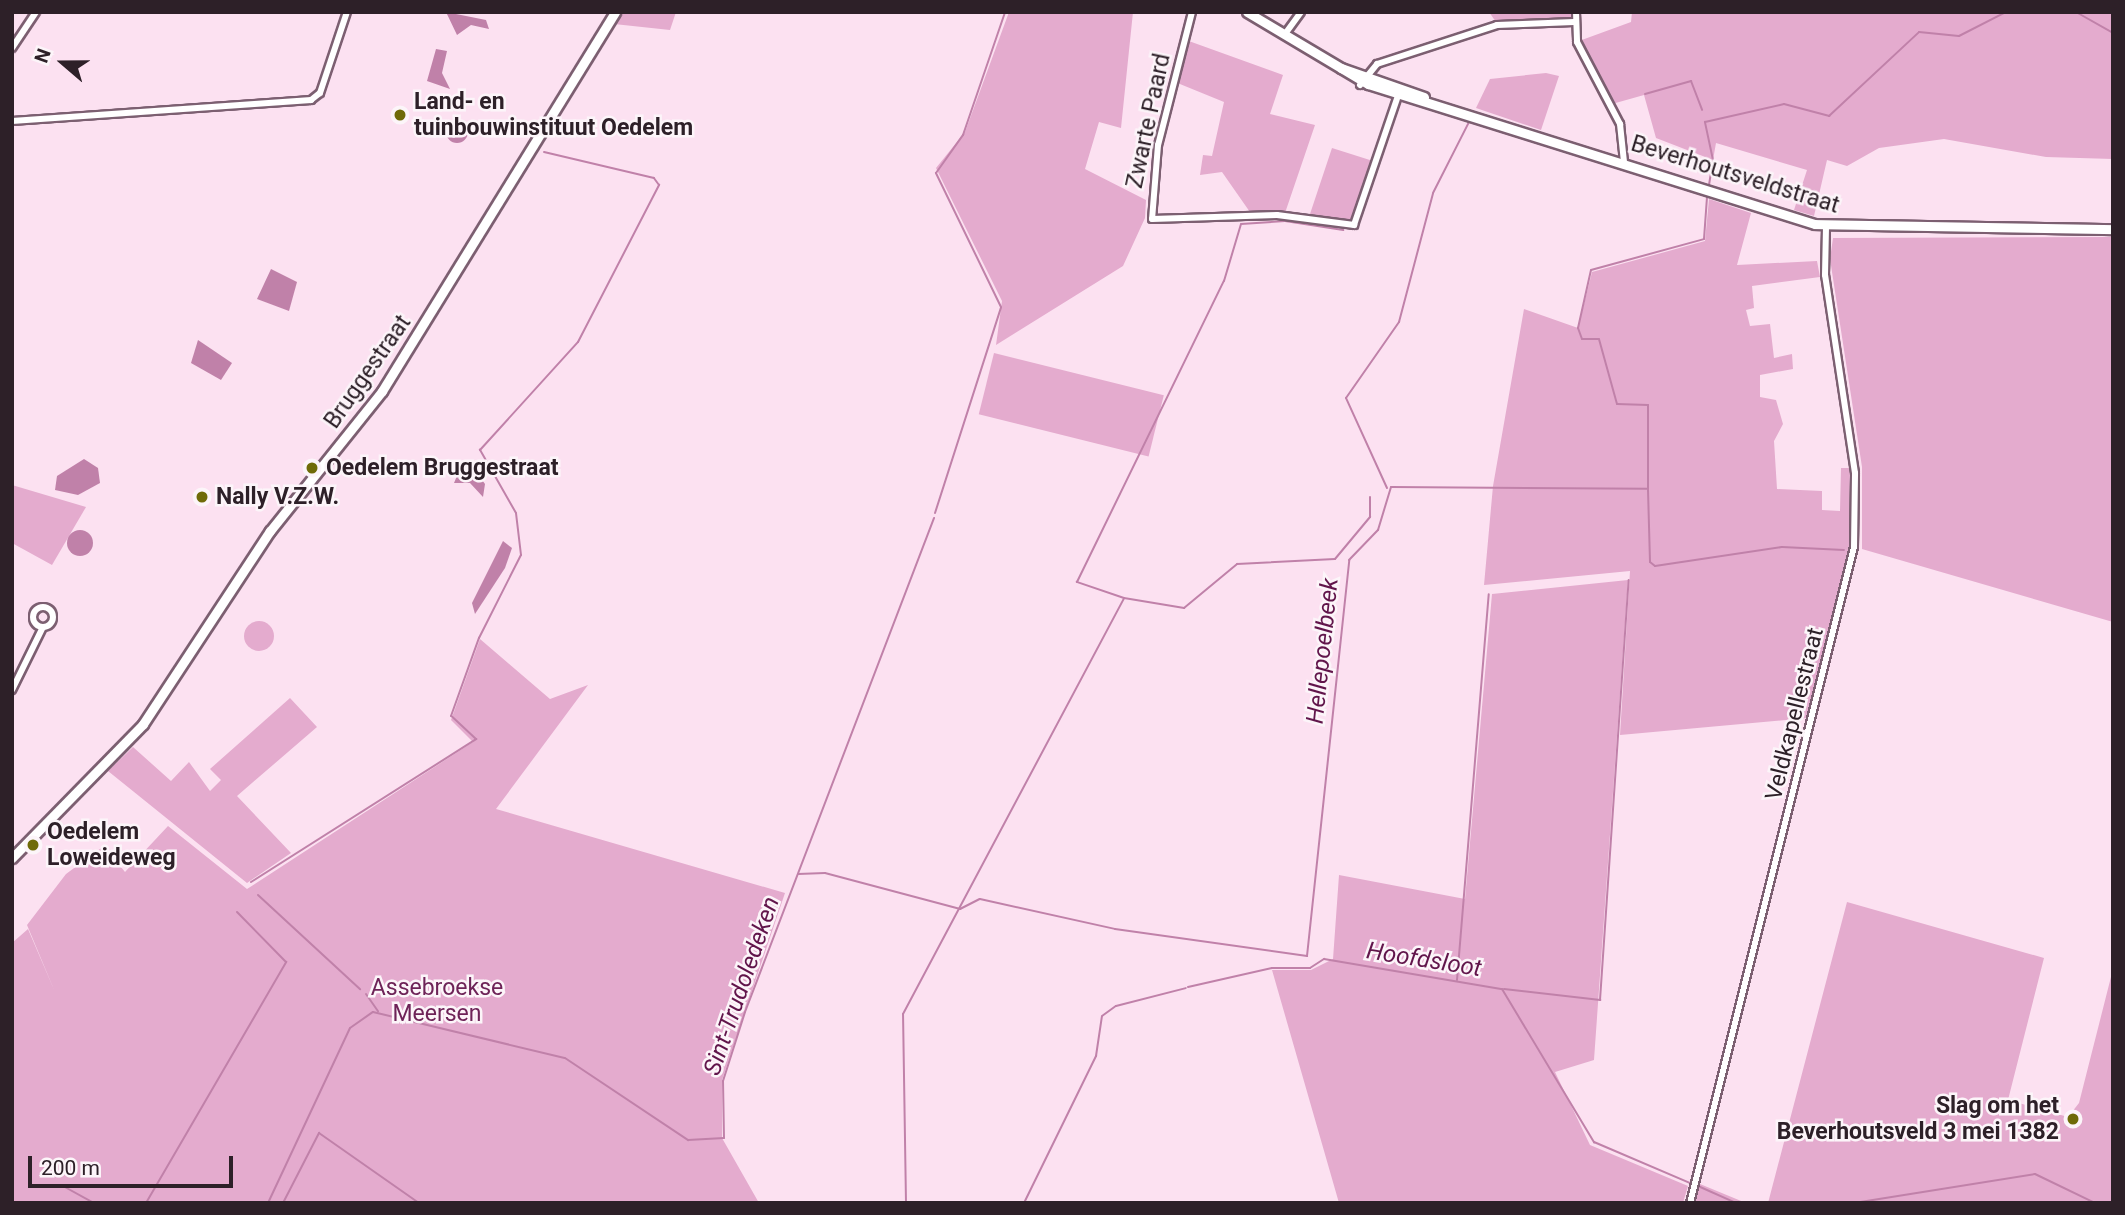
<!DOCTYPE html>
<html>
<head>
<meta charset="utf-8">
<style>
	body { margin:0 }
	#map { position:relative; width:2125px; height:1215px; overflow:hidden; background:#fce1f1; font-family:Roboto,sans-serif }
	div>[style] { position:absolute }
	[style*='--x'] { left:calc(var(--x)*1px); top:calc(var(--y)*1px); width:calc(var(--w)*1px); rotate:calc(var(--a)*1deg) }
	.green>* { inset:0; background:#e4abce; transform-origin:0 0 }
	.round { border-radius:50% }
	.water>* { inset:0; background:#c081a9 }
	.stream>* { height:2px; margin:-1px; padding:0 1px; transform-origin:1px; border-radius:1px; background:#c081a9 }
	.roads { filter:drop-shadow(2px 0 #7c5f71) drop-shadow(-2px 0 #7c5f71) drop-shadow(0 2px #7c5f71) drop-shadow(0 -2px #7c5f71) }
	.minor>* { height:6px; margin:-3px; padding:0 3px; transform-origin:3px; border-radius:3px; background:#fff }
	.minor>.ring { margin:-3px; padding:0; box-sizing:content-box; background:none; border:6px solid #fff; border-radius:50% }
	.secondary>* { height:9px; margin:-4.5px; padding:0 4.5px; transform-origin:4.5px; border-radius:4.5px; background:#fff }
	.dots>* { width:19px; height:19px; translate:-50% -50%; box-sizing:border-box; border:4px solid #fcf5f9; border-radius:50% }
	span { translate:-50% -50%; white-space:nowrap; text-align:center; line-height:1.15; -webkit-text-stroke:5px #fcf5f9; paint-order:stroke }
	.poi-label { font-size:23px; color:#2d2028; font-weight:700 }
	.left { translate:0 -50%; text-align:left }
	.right { translate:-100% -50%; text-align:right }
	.street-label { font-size:23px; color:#2d2028 }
	.park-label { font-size:23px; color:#6e2358 }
	.water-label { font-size:24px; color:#61154b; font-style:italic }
	.frame { position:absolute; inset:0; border:14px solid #2d2028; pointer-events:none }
	.north { position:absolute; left:28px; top:28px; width:70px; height:70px; -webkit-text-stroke:5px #fcf5f9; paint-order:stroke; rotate:290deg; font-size:19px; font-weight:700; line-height:28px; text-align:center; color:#2d2028 }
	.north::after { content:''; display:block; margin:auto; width:24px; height:32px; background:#2d2028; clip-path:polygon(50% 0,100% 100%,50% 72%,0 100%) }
	.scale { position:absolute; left:28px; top:1156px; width:205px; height:32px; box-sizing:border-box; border:4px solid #2d2028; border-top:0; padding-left:9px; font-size:21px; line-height:24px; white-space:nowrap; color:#2d2028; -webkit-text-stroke:5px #fcf5f9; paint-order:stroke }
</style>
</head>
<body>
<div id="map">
	<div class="green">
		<div style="clip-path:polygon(622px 12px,676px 12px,670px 30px,614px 24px)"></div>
		<div style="clip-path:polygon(1009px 12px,1133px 12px,1121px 128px,1099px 122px,1085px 169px,1146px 200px,1145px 218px,1123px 266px,996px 345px,1002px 301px,936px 168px,965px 132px)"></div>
		<div style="clip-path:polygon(1489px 12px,1573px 12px,1571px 19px,1496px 22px)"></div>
		<div style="clip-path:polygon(1632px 12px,2113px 12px,2113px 159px,2046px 157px,1944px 139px,1879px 148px,1847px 166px,1827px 160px,1814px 216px,1794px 210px,1807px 170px,1716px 143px,1713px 160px,1656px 138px,1644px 95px,1612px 104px,1579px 41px,1631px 22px)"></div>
		<div style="clip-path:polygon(1186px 40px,1283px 75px,1270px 114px,1315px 125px,1285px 213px,1252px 215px,1222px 172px,1200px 175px,1203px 155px,1212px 156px,1224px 102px,1175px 82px)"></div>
		<div style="clip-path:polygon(1546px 73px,1559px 76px,1541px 130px,1476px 108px,1490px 79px)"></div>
		<div style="clip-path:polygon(1332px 148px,1373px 161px,1352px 222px,1309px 217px)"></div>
		<div style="clip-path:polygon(1709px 199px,1751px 213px,1737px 265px,1817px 261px,1820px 277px,1752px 286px,1754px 308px,1746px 310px,1750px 326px,1770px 324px,1774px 358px,1792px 354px,1793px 369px,1760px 375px,1760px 397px,1776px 400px,1783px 424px,1774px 441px,1777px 489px,1822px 491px,1822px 510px,1840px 511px,1841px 468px,1850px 468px,1849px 548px,1807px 718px,1620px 735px,1630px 571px,1484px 585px,1493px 486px,1524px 309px,1578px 328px,1592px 272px,1705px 241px)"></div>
		<div style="clip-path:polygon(2113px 237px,2113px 622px,1862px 549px,1862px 467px,1830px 259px,1833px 238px)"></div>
		<div style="left:994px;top:353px;width:175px;height:63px;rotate:14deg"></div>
		<div style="clip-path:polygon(12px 485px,86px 507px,52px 565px,12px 543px)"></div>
		<div style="clip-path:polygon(1628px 580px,1594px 1060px,1555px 1072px,1590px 1145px,1688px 1186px,1683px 1203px,1339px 1203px,1272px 970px,1311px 970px,1333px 959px,1339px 875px,1465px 899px,1492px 594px)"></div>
		<div class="round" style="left:244px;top:621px;width:30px;height:30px"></div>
		<div style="clip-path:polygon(480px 639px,550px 699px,588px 685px,496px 809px,785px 893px,722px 1080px,722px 1138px,759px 1203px,12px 1203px,12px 943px,28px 929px,55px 992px,27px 925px,66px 874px,104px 846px,125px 872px,168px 826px,247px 889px,473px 742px,451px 720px)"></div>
		<div style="clip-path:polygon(290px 698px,317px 727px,237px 796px,291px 853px,247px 883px,108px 771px,133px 747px,171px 781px,189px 762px,210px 791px,221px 780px,210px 769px)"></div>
		<div style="clip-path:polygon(1847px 902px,2044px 958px,2008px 1100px,2068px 1117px,2079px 1103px,2113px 969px,2113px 1203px,1768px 1203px)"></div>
		<div style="clip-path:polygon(1700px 1184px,1746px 1203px,1695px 1203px)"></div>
	</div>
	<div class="water">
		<div style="clip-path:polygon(446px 12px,486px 20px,489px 29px,471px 25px,457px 35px)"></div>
		<div style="clip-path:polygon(436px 49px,447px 51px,442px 73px,450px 89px,427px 81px)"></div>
		<div class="round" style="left:446px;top:121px;width:22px;height:22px"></div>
		<div style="clip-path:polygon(271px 269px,297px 282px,289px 311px,257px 299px)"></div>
		<div style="clip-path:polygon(198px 340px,232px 363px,221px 380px,191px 363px)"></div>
		<div style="clip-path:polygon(84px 459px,98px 468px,100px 483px,78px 495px,55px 490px,57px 476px)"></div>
		<div style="clip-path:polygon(472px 466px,485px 484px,483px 497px,470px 483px,454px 483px,459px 471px)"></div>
		<div class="round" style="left:67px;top:530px;width:26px;height:26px"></div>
		<div style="clip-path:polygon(503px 541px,512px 548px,505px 568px,475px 614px,472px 603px)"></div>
	</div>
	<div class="stream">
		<div style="--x:2076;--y:12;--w:43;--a:29.6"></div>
		<div style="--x:1645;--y:94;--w:48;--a:-15.8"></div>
		<div style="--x:1691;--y:81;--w:31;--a:69"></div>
		<div style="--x:1709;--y:185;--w:25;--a:-81"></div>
		<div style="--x:1713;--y:160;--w:39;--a:-102"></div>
		<div style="--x:1705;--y:122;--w:81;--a:-12.8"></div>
		<div style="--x:1784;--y:104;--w:47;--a:14.9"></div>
		<div style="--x:1829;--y:116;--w:123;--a:-43"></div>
		<div style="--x:1919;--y:32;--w:40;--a:5.7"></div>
		<div style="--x:1959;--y:36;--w:53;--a:-27.1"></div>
		<div style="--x:1387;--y:488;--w:99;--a:-114.5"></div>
		<div style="--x:1346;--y:398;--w:93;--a:-55.1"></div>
		<div style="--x:1399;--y:322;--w:133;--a:-75.2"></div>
		<div style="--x:1433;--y:193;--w:80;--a:-63.1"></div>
		<div style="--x:1648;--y:490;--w:72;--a:88.4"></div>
		<div style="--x:1650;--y:562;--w:6;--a:39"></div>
		<div style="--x:1655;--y:566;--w:128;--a:-8.5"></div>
		<div style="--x:1782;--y:547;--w:62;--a:2.8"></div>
		<div style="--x:935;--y:513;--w:216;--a:-72.2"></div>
		<div style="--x:1001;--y:307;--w:149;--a:-115.9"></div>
		<div style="--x:936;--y:173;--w:47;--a:-54.6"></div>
		<div style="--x:963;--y:135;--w:130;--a:-71.1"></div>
		<div style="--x:1124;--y:598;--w:50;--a:-161.2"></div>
		<div style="--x:1077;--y:582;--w:335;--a:-64"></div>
		<div style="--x:1224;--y:281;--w:59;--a:-73.4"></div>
		<div style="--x:1241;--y:224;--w:44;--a:-3.9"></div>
		<div style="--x:1285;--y:221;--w:59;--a:8.8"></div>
		<div style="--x:798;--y:874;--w:27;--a:-2"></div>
		<div style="--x:825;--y:873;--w:140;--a:14.9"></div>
		<div style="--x:960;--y:909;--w:22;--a:-27"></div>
		<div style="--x:980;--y:899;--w:138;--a:12.5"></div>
		<div style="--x:1115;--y:929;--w:194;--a:8"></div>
		<div style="--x:1307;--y:956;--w:398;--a:-83.9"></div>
		<div style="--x:1349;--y:560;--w:42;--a:-46"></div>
		<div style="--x:1378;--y:530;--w:45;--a:-73.2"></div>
		<div style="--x:1391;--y:487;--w:257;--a:0.4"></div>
		<div style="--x:1648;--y:489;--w:84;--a:-90"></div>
		<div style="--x:1648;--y:405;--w:31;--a:-178"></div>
		<div style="--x:1617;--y:404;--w:67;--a:-105.5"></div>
		<div style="--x:1599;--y:339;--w:17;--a:180"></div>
		<div style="--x:1582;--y:339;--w:12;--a:-110"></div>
		<div style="--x:1578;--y:328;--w:59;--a:-77.4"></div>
		<div style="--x:1591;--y:270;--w:117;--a:-15.3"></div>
		<div style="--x:1704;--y:239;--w:42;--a:-85.9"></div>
		<div style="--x:251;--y:882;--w:267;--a:-32.4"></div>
		<div style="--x:476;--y:739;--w:34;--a:-137"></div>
		<div style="--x:451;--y:716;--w:83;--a:-70.3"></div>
		<div style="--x:479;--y:638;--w:93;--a:-63.2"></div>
		<div style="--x:521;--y:555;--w:42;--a:-96.8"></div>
		<div style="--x:516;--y:513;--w:73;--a:-119.7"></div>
		<div style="--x:480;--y:450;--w:146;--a:-47.8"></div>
		<div style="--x:578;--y:342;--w:177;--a:-62.7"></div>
		<div style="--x:659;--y:185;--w:9;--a:-126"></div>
		<div style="--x:654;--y:178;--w:113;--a:-166.7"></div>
		<div style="--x:258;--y:895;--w:139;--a:42.7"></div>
		<div style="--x:1457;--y:980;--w:387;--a:-85.3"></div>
		<div style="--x:1188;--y:987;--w:86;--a:-12.7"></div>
		<div style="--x:1272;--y:968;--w:38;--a:0"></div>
		<div style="--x:1310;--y:968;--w:17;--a:-33"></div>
		<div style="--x:1324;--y:959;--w:181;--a:9.6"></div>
		<div style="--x:1502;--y:989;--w:179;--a:59"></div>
		<div style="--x:1594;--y:1142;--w:104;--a:23.1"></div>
		<div style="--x:1504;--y:989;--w:97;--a:6.5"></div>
		<div style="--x:1600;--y:1000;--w:421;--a:-86.1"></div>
		<div style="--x:366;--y:994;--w:21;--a:55"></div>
		<div style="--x:63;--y:1186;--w:35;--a:29"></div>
		<div style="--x:1698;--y:1186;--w:42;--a:24.1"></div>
		<div style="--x:146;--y:1203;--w:279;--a:-59.8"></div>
		<div style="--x:286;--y:962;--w:70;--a:-134.4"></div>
		<div style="--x:268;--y:1203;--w:193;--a:-64.9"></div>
		<div style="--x:350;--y:1028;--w:28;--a:-35"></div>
		<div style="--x:373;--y:1012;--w:197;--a:13.5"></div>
		<div style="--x:565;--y:1058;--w:148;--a:33.7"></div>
		<div style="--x:688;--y:1140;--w:36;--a:-3"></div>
		<div style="--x:724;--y:1138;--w:57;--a:-91"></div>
		<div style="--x:723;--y:1081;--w:72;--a:-72.3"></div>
		<div style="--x:745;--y:1012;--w:529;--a:-69.06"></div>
		<div style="--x:283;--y:1203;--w:79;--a:-62.8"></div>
		<div style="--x:319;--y:1133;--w:122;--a:35"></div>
		<div style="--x:906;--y:1203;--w:189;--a:-90.9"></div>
		<div style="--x:903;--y:1014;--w:471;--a:-62"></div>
		<div style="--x:1124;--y:598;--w:61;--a:9.5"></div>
		<div style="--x:1184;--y:608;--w:69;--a:-39.7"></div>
		<div style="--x:1237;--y:564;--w:98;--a:-2.9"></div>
		<div style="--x:1335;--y:559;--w:55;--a:-50.2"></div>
		<div style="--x:1370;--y:517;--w:20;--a:-90"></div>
		<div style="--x:1024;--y:1203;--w:164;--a:-63.9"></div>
		<div style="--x:1096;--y:1056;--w:40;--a:-81.5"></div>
		<div style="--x:1102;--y:1016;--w:17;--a:-36"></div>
		<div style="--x:1116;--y:1006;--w:72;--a:-14.4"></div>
		<div style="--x:1854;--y:1203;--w:183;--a:-9.1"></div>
		<div style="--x:2035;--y:1174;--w:67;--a:25.8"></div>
	</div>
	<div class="roads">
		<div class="minor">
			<div style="--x:1192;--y:12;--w:137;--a:104.3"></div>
			<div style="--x:1158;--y:145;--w:74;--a:94.6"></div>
			<div style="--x:1152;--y:219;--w:125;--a:-1.8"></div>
			<div style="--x:1277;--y:215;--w:78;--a:7.4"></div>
			<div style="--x:1354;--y:225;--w:143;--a:-71.2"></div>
			<div style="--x:1576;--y:12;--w:30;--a:88"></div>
			<div style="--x:1577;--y:42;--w:93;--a:62.3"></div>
			<div style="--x:1620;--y:124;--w:39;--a:84"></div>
			<div style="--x:1285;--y:34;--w:27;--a:-54"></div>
			<div style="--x:12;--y:48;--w:43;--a:-56.3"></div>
			<div style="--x:1360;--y:85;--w:27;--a:-51"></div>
			<div style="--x:1377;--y:64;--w:126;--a:-18"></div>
			<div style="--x:1497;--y:25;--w:77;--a:-2.2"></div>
			<div style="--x:12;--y:121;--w:300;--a:-4"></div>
			<div style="--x:311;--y:100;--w:11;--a:-38"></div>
			<div style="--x:320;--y:93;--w:85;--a:-71.6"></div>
			<div class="ring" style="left:33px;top:607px;width:14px;height:14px"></div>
			<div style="--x:12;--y:690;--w:70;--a:-63.8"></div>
			<div style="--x:1690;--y:1203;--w:676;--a:-75.96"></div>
			<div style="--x:1854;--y:547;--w:74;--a:-89.2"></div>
			<div style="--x:1855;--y:473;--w:200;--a:-98.6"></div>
			<div style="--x:1825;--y:275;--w:49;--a:-88.8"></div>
		</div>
		<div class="secondary">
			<div style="--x:1247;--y:12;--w:141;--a:30.8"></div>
			<div style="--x:1368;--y:84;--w:468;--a:17.4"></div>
			<div style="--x:1815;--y:224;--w:298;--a:1"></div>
			<div style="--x:1341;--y:68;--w:88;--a:19.3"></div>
			<div style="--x:12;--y:858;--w:187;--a:-45.6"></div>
			<div style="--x:143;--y:724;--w:231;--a:-56.7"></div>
			<div style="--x:270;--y:531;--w:179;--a:-51.3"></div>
			<div style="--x:382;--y:391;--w:445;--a:-58.4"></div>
		</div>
	</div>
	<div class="dots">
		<div style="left:400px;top:115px;background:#6f6b08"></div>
		<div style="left:312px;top:468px;background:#6f6b08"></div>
		<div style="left:202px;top:497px;background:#6f6b08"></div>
		<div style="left:33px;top:845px;background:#6f6b08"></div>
		<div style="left:2073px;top:1119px;background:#6f6b08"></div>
	</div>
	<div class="poi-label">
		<span class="left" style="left:414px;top:115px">Land- en<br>tuinbouwinstituut Oedelem</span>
		<span class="left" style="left:326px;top:468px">Oedelem Bruggestraat</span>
		<span class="left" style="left:216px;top:497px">Nally V.Z.W.</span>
		<span class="left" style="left:47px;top:845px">Oedelem<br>Loweideweg</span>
		<span class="right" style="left:2059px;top:1119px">Slag om het<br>Beverhoutsveld 3 mei 1382</span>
	</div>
	<div class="street-label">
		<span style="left:1149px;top:121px;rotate:-78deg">Zwarte Paard</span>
		<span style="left:1735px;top:175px;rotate:17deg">Beverhoutsveldstraat</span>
		<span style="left:368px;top:372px;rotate:-55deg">Bruggestraat</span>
		<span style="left:1795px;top:714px;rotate:-76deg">Veldkapellestraat</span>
	</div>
	<div class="park-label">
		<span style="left:437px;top:1001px">Assebroekse<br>Meersen</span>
	</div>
	<div class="water-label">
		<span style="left:1323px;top:651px;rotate:-84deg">Hellepoelbeek</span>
		<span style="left:1424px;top:960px;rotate:9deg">Hoofdsloot</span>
		<span style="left:742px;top:986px;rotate:-71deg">Sint-Trudoledeken</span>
	</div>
	<div class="frame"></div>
	<div class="north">N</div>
	<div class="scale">200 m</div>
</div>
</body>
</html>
